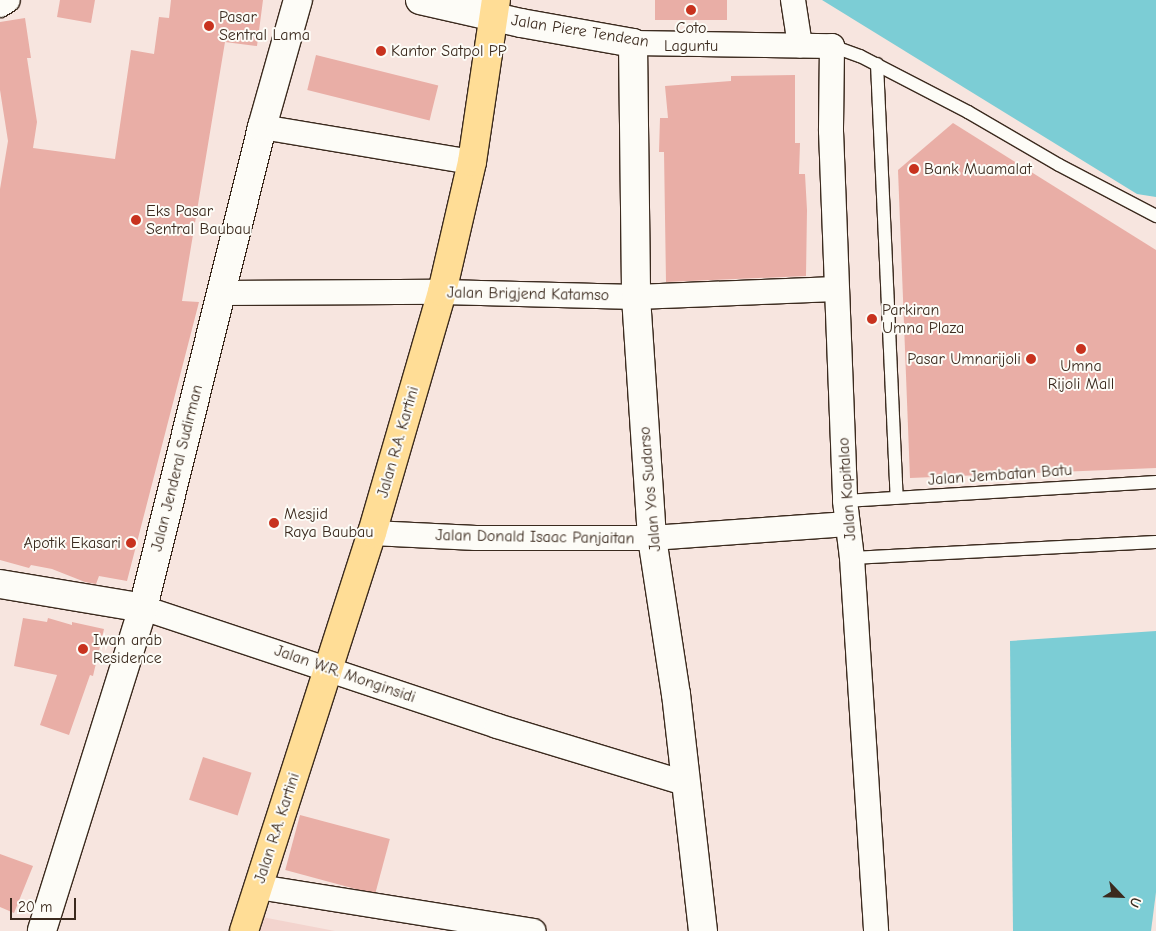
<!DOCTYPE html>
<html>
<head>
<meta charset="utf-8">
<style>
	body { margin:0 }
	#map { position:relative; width:1156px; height:931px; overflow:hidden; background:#f7e5df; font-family:"Comic Neue",sans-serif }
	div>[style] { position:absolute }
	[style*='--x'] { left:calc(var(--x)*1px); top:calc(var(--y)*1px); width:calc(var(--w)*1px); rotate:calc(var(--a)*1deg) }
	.built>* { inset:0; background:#f3d4ce }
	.water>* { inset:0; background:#7ccdd5 }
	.building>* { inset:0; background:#e9aea6; transform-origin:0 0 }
	.roads { filter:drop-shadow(1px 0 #3b2a1e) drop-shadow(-1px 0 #3b2a1e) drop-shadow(0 1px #3b2a1e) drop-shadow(0 -1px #3b2a1e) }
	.service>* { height:12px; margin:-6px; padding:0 6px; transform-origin:6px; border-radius:6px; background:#fdfcf7 }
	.minor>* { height:24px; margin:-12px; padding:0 12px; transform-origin:12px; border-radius:12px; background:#fdfcf7 }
	.tertiary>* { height:28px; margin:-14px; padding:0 14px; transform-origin:14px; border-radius:14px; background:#fdfcf7 }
	.secondary>* { height:28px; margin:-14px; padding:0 14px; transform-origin:14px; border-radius:14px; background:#fdfcf7 }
	.trunk>* { height:28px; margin:-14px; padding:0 14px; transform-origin:14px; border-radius:14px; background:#ffdd96 }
	.dots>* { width:14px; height:14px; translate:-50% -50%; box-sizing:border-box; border:2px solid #fdfcf7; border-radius:50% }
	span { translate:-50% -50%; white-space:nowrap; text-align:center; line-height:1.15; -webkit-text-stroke:4px #fdfcf7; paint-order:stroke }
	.poi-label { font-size:16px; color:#3b2a1e }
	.left { translate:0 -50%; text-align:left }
	.right { translate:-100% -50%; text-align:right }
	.street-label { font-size:16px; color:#3b2a1e }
	.north { position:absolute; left:1096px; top:871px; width:50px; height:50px; -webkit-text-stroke:4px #fdfcf7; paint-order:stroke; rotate:114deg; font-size:14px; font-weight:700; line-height:20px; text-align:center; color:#3b2a1e }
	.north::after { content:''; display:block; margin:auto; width:18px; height:22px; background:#3b2a1e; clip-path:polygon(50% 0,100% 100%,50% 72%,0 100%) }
	.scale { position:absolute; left:10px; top:898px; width:66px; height:22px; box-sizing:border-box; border:2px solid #3b2a1e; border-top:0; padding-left:6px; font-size:15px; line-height:18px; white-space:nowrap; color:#3b2a1e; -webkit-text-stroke:4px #fdfcf7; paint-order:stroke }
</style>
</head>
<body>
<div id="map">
	<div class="built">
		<div style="clip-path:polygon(262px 917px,335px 931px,257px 931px)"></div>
	</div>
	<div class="water">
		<div style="clip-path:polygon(822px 0,1156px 0,1156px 197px,1137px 194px)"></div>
		<div style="clip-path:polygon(1156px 631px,1156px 892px,1151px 931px,1013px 931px,1010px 641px)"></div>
	</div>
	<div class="building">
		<div style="clip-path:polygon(60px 0,95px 0,91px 23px,57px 17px)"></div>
		<div style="clip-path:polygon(171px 0,263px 0,257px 46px,225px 42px,182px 301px,199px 302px,127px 581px,99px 576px,96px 584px,85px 582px,52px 569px,31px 565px,29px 568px,0 560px,0 189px,8px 141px,0 90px,0 22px,25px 18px,31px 58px,27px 58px,37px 122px,33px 148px,115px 159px,131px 50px,154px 54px,159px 17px,169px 18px)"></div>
		<div style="left:655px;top:0;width:72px;height:20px"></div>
		<div style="left:316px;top:55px;width:126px;height:36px;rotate:14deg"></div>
		<div style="clip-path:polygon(795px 75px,795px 143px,800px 143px,799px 174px,805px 174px,807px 210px,806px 276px,666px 282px,664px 152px,659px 152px,660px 118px,668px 118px,665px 86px,731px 81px,731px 76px)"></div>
		<div style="clip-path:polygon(953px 123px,1156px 250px,1156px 468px,910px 478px,898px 170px)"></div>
		<div style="clip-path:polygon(23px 618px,47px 622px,48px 618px,72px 625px,72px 622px,104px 629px,93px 676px,90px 675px,69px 735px,40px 725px,57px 675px,14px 666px)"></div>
		<div style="left:203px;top:757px;width:51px;height:45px;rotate:18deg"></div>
		<div style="left:300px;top:815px;width:93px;height:57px;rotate:15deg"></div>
		<div style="clip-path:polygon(0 854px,33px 866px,14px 913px,0 907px)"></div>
	</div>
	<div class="roads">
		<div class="service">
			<div style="--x:832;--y:46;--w:30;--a:20"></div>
			<div style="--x:860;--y:56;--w:122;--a:27.4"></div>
			<div style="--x:968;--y:112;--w:105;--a:30.2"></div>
			<div style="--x:1059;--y:165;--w:110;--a:27.7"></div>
			<div style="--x:877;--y:64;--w:434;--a:87.4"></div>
			<div style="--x:845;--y:501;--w:312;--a:-3.5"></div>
			<div style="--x:852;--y:558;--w:304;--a:-3"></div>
		</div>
		<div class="minor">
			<div style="--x:793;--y:0;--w:46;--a:81.2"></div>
			<div style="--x:0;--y:5;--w:9;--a:-32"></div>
			<div style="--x:633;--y:43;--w:199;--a:0.9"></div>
			<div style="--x:832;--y:46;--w:85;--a:90.7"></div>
			<div style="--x:831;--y:131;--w:370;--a:87.8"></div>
			<div style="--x:845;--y:501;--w:57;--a:83"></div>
			<div style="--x:852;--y:558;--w:374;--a:86.3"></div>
			<div style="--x:262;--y:127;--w:213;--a:9.5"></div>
			<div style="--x:221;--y:293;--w:221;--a:-0.3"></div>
			<div style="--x:442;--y:292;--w:194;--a:1.5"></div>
			<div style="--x:636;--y:297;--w:200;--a:-2.3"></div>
			<div style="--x:372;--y:533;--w:104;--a:2.8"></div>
			<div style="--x:476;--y:538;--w:176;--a:0"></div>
			<div style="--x:652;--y:538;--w:196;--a:-4.1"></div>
			<div style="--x:143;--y:608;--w:373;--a:18.4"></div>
			<div style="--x:497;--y:726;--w:196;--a:16.9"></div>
			<div style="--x:259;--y:887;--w:278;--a:9.1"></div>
		</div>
		<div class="tertiary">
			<div style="--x:420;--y:0;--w:104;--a:12.8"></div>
			<div style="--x:521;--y:23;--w:114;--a:10.1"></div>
			<div style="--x:633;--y:43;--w:254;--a:89.3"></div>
			<div style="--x:636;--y:297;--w:242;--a:86.2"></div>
			<div style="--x:652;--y:538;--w:158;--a:81.3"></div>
			<div style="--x:676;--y:694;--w:239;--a:83.5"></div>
			<div style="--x:143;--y:608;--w:496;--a:-76.1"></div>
			<div style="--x:262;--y:127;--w:132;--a:-74.2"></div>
		</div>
		<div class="secondary">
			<div style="--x:0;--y:584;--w:145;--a:9.5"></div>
			<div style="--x:143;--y:608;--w:338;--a:107.4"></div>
		</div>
		<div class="trunk">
			<div style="--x:244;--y:931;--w:418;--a:-72.2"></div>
			<div style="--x:372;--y:533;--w:251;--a:-73.8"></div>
			<div style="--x:442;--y:292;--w:133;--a:-77"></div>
			<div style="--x:472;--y:162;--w:164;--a:-81.6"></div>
		</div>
	</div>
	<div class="dots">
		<div style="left:691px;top:10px;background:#c8321e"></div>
		<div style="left:209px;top:26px;background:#c8321e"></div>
		<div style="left:381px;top:51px;background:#c8321e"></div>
		<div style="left:914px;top:169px;background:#c8321e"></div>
		<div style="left:136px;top:220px;background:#c8321e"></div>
		<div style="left:872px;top:319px;background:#c8321e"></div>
		<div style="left:1081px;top:349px;background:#c8321e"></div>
		<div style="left:1031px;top:359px;background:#c8321e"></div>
		<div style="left:274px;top:523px;background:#c8321e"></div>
		<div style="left:131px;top:543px;background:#c8321e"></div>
		<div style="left:83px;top:649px;background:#c8321e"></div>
	</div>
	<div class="poi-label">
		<span class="left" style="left:219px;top:26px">Pasar<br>Sentral Lama</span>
		<span style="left:691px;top:37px">Coto<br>Laguntu</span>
		<span class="left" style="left:391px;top:51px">Kantor Satpol PP</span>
		<span class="left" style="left:924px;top:169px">Bank Muamalat</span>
		<span class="left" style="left:146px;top:220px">Eks Pasar<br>Sentral Baubau</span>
		<span class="left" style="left:882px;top:319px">Parkiran<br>Umna Plaza</span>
		<span class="right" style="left:1021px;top:359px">Pasar Umnarijoli</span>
		<span style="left:1081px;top:375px">Umna<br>Rijoli Mall</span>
		<span class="left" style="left:284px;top:523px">Mesjid<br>Raya Baubau</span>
		<span class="right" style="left:121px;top:543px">Apotik Ekasari</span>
		<span class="left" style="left:93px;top:649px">Iwan arab<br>Residence</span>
	</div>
	<div class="street-label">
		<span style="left:580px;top:31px;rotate:9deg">Jalan Piere Tendean</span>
		<span style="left:528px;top:294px;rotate:1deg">Jalan Brigjend Katamso</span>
		<span style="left:398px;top:442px;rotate:-74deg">Jalan R.A. Kartini</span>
		<span style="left:177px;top:468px;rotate:-76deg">Jalan Jenderal Sudirman</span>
		<span style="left:1000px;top:475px;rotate:-4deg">Jalan Jembatan Batu</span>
		<span style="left:650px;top:489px;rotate:-95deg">Jalan Yos Sudarso</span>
		<span style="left:847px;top:489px;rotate:-94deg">Jalan Kapitalao</span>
		<span style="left:535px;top:537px;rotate:1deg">Jalan Donald Isaac Panjaitan</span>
		<span style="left:345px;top:674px;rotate:19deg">Jalan W.R. Monginsidi</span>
		<span style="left:277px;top:828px;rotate:-72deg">Jalan R.A. Kartini</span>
	</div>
	<div class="north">U</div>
	<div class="scale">20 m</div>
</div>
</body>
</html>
